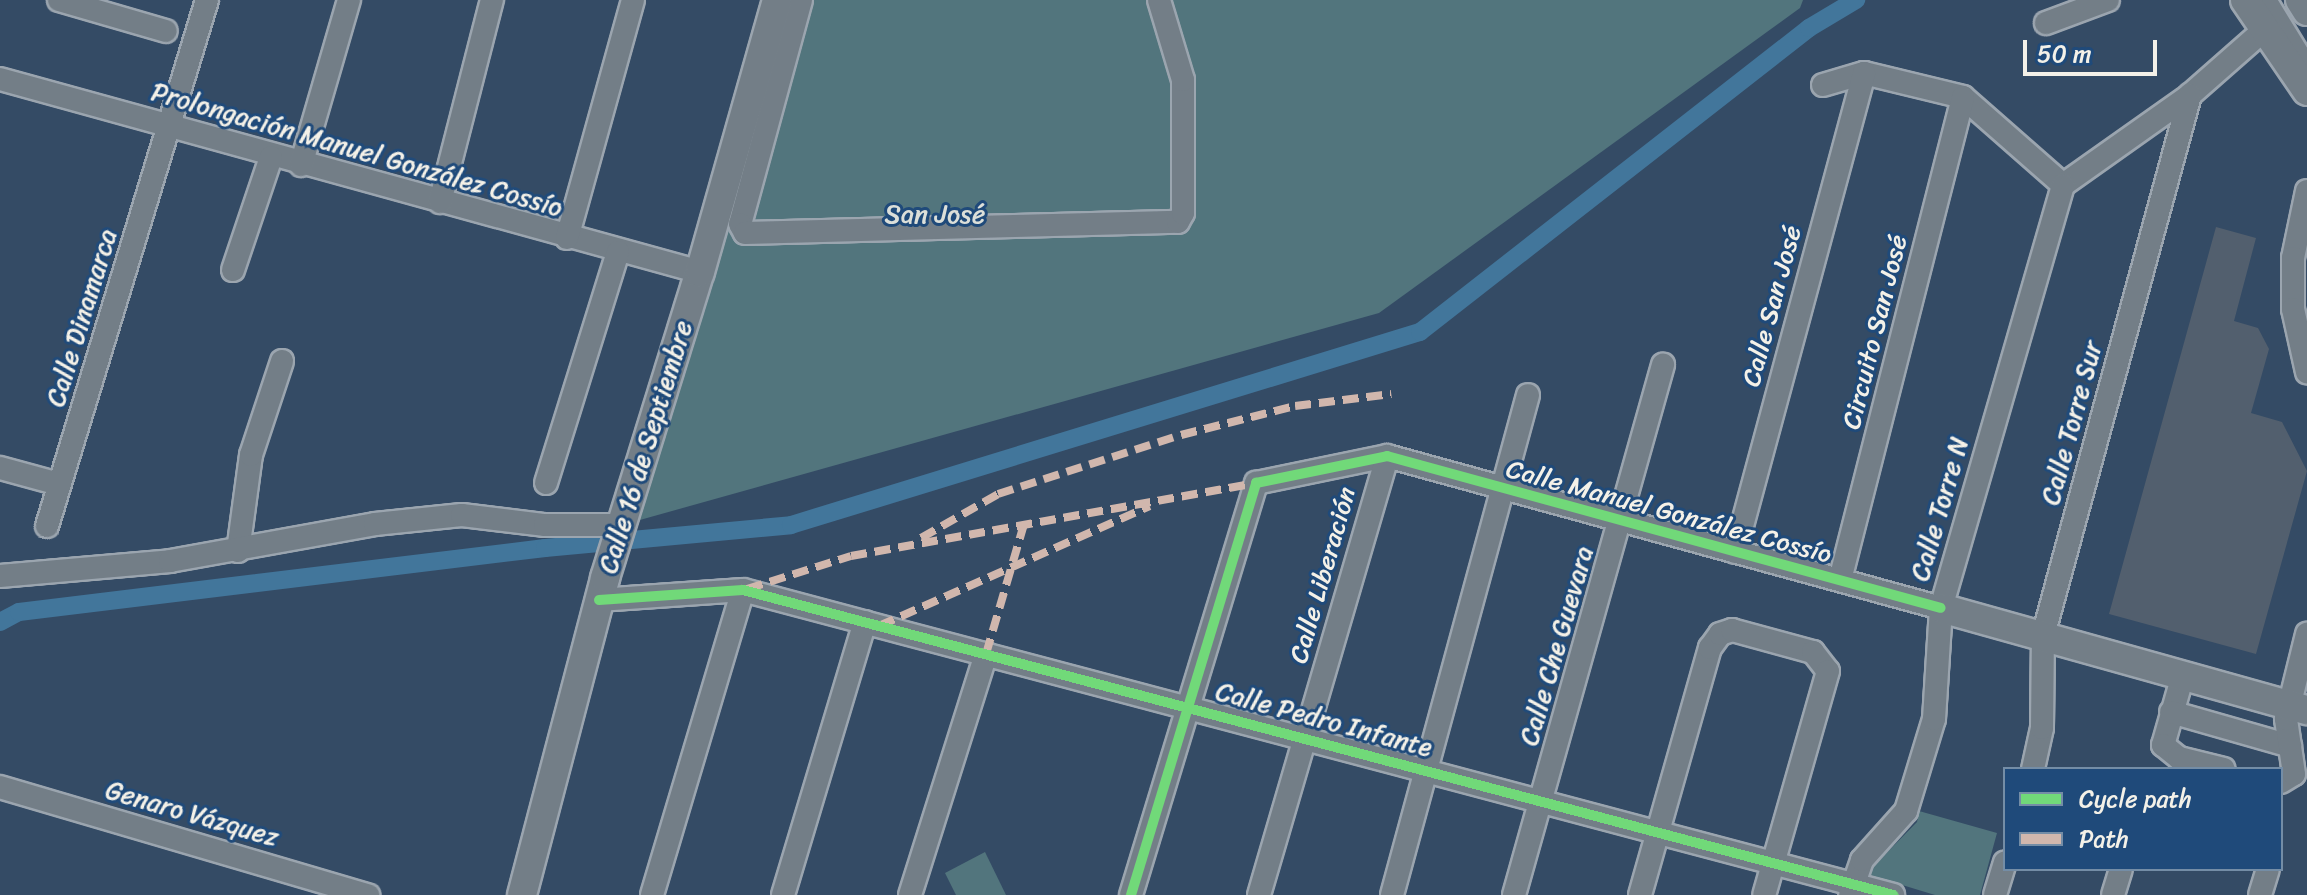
<!DOCTYPE html>
<html>
<head>
<meta charset="utf-8">
<style>
	body { margin:0 }
	#map { position:relative; width:2307px; height:895px; overflow:hidden; background:#344b65; font-family:Sriracha,sans-serif }
	div>[style] { position:absolute }
	[style*='--x'] { left:calc(var(--x)*1px); top:calc(var(--y)*1px); width:calc(var(--w)*1px); rotate:calc(var(--a)*1deg) }
	.green>* { inset:0; background:#52757d }
	.canal>* { height:18px; margin:-9px; padding:0 9px; transform-origin:9px; border-radius:9px; background:#42769b }
	.building>* { inset:0; background:#525f6e }
	.roads { filter:drop-shadow(2px 0 #9ba5af) drop-shadow(-2px 0 #9ba5af) drop-shadow(0 2px #9ba5af) drop-shadow(0 -2px #9ba5af) }
	.minor>* { height:22px; margin:-11px; padding:0 11px; transform-origin:11px; border-radius:11px; background:#737e87 }
	.major>* { height:28px; margin:-14px; padding:0 14px; transform-origin:14px; border-radius:14px; background:#737e87 }
	.quiet>* { height:8px; margin-top:-4px; transform-origin:0; background:repeating-linear-gradient(90deg,#d1b7ad 0 16px,transparent 0 24px) }
	.cycleway>* { height:10px; margin:-5px; padding:0 5px; transform-origin:5px; border-radius:5px; background:#71d979 }
	span { translate:-50% -50%; white-space:nowrap; text-align:center; line-height:1.15; -webkit-text-stroke:6px #1f4a7a; paint-order:stroke }
	.street-label { font-size:26px; color:#f4f1e8 }
	.park-label { font-size:26px; color:#dcdfd9 }
	.legend { position:absolute; left:2003px; top:767px; width:280px; height:104px; box-sizing:border-box; background:#1f4a7a; border:2px solid #748da6; margin:0; padding:10px 14px; list-style:none; font-size:24px; color:#f4f1e8 }
	.legend li { display:flex; align-items:center; gap:16px; height:40px }
	.legend b { width:40px; border:2px solid #748da6 }
	.scale { position:absolute; left:2023px; top:40px; width:134px; height:36px; box-sizing:border-box; border:4px solid #f4f1e8; border-top:0; padding-left:10px; font-size:24px; line-height:28px; white-space:nowrap; color:#f4f1e8; -webkit-text-stroke:6px #1f4a7a; paint-order:stroke }
</style>
</head>
<body>
<div id="map">
	<div class="green">
		<div style="clip-path:polygon(771px 0,1803px 0,1800px 8px,1379px 313px,622px 525px)"></div>
		<div style="clip-path:polygon(1919px 811px,1997px 833px,1980px 895px,1935px 895px,1866px 874px,1917px 822px)"></div>
		<div style="clip-path:polygon(985px 852px,1006px 895px,956px 895px,945px 873px)"></div>
	</div>
	<div class="canal">
		<div style="--x:0;--y:622;--w:21;--a:-28"></div>
		<div style="--x:19;--y:612;--w:530;--a:-6.94"></div>
		<div style="--x:545;--y:548;--w:247;--a:-5.3"></div>
		<div style="--x:791;--y:525;--w:658;--a:-17.06"></div>
		<div style="--x:1420;--y:332;--w:494;--a:-38"></div>
		<div style="--x:1809;--y:28;--w:55;--a:-30.8"></div>
	</div>
	<div class="building">
		<div style="clip-path:polygon(2216px 227px,2256px 238px,2234px 321px,2258px 328px,2269px 349px,2251px 413px,2282px 422px,2307px 471px,2256px 654px,2109px 614px)"></div>
	</div>
	<div class="roads">
		<div class="minor">
			<div style="--x:59;--y:0;--w:111;--a:16.2"></div>
			<div style="--x:801;--y:0;--w:232;--a:105.2"></div>
			<div style="--x:740;--y:224;--w:10;--a:61"></div>
			<div style="--x:745;--y:233;--w:433;--a:-1.5"></div>
			<div style="--x:1178;--y:222;--w:10;--a:-61"></div>
			<div style="--x:1183;--y:213;--w:133;--a:-90"></div>
			<div style="--x:1183;--y:80;--w:84;--a:-106.7"></div>
			<div style="--x:2265;--y:0;--w:75;--a:58.6"></div>
			<div style="--x:2046;--y:23;--w:66;--a:-20.4"></div>
			<div style="--x:0;--y:79;--w:726;--a:15.41"></div>
			<div style="--x:1823;--y:85;--w:43;--a:-16.3"></div>
			<div style="--x:1864;--y:73;--w:102;--a:13.6"></div>
			<div style="--x:1963;--y:97;--w:133;--a:41.3"></div>
			<div style="--x:301;--y:165;--w:172;--a:-73.8"></div>
			<div style="--x:2063;--y:185;--w:156;--a:-35.3"></div>
			<div style="--x:2190;--y:95;--w:98;--a:-41.3"></div>
			<div style="--x:2307;--y:191;--w:68;--a:101.8"></div>
			<div style="--x:2293;--y:258;--w:51;--a:90"></div>
			<div style="--x:2293;--y:309;--w:65;--a:77.5"></div>
			<div style="--x:440;--y:202;--w:209;--a:-75.6"></div>
			<div style="--x:567;--y:238;--w:247;--a:-74.5"></div>
			<div style="--x:233;--y:270;--w:119;--a:-71.4"></div>
			<div style="--x:0;--y:468;--w:61;--a:15.2"></div>
			<div style="--x:546;--y:483;--w:242;--a:-72.7"></div>
			<div style="--x:47;--y:526;--w:550;--a:-73.08"></div>
			<div style="--x:238;--y:551;--w:97;--a:-82.3"></div>
			<div style="--x:251;--y:455;--w:99;--a:-71.7"></div>
			<div style="--x:1735;--y:552;--w:496;--a:-74.9"></div>
			<div style="--x:0;--y:576;--w:171;--a:-5"></div>
			<div style="--x:170;--y:561;--w:208;--a:-10.2"></div>
			<div style="--x:375;--y:524;--w:87;--a:-5.9"></div>
			<div style="--x:462;--y:515;--w:84;--a:6.9"></div>
			<div style="--x:545;--y:525;--w:77;--a:0"></div>
			<div style="--x:1840;--y:580;--w:498;--a:-75.7"></div>
			<div style="--x:599;--y:600;--w:144;--a:-4"></div>
			<div style="--x:743;--y:590;--w:1190;--a:14.85"></div>
			<div style="--x:2183;--y:675;--w:73;--a:105.9"></div>
			<div style="--x:2163;--y:745;--w:21;--a:39"></div>
			<div style="--x:2179;--y:758;--w:46;--a:13.7"></div>
			<div style="--x:2171;--y:712;--w:124;--a:15.9"></div>
			<div style="--x:2033;--y:769;--w:42;--a:-77.6"></div>
			<div style="--x:2042;--y:728;--w:92;--a:-89.4"></div>
			<div style="--x:2043;--y:636;--w:561;--a:-74.8"></div>
			<div style="--x:2281;--y:782;--w:15;--a:-32"></div>
			<div style="--x:2294;--y:774;--w:56;--a:-98.3"></div>
			<div style="--x:2286;--y:719;--w:88;--a:-76.1"></div>
			<div style="--x:0;--y:787;--w:384;--a:16.4"></div>
			<div style="--x:652;--y:895;--w:318;--a:-73.4"></div>
			<div style="--x:783;--y:895;--w:285;--a:-73.3"></div>
			<div style="--x:910;--y:895;--w:253;--a:-72.5"></div>
			<div style="--x:1131;--y:895;--w:431;--a:-73.1"></div>
			<div style="--x:1256;--y:483;--w:134;--a:-11.6"></div>
			<div style="--x:1387;--y:456;--w:574;--a:15.34"></div>
			<div style="--x:1259;--y:895;--w:457;--a:-73.7"></div>
			<div style="--x:1392;--y:895;--w:518;--a:-74.78"></div>
			<div style="--x:1514;--y:895;--w:551;--a:-74.3"></div>
			<div style="--x:1640;--y:895;--w:257;--a:-74.2"></div>
			<div style="--x:1710;--y:648;--w:17;--a:-54"></div>
			<div style="--x:1720;--y:634;--w:13;--a:-18"></div>
			<div style="--x:1732;--y:630;--w:84;--a:15.2"></div>
			<div style="--x:1813;--y:652;--w:24;--a:52"></div>
			<div style="--x:1828;--y:671;--w:233;--a:105.9"></div>
			<div style="--x:1850;--y:895;--w:37;--a:-71"></div>
			<div style="--x:1862;--y:860;--w:66;--a:-48.1"></div>
			<div style="--x:1906;--y:811;--w:96;--a:-73.1"></div>
			<div style="--x:1934;--y:719;--w:111;--a:-86.4"></div>
			<div style="--x:1941;--y:608;--w:440;--a:-73.9"></div>
			<div style="--x:1995;--y:895;--w:34;--a:-73"></div>
			<div style="--x:2113;--y:895;--w:27;--a:-73"></div>
			<div style="--x:2260;--y:895;--w:27;--a:-73"></div>
		</div>
		<div class="major">
			<div style="--x:2245;--y:0;--w:110;--a:55.7"></div>
			<div style="--x:2300;--y:0;--w:13;--a:58"></div>
			<div style="--x:1941;--y:608;--w:380;--a:15.6"></div>
			<div style="--x:522;--y:895;--w:328;--a:-75.3"></div>
			<div style="--x:605;--y:578;--w:320;--a:-72.8"></div>
			<div style="--x:700;--y:272;--w:283;--a:-74.2"></div>
		</div>
	</div>
	<div class="quiet">
		<div style="--x:921;--y:538;--w:89;--a:-29.7"></div>
		<div style="--x:998;--y:494;--w:192;--a:-17.9"></div>
		<div style="--x:1181;--y:435;--w:118;--a:-14.3"></div>
		<div style="--x:1295;--y:406;--w:97;--a:-7.1"></div>
		<div style="--x:747;--y:589;--w:109;--a:-17.6"></div>
		<div style="--x:851;--y:556;--w:412;--a:-10.2"></div>
		<div style="--x:879;--y:626;--w:296;--a:-23.9"></div>
		<div style="--x:986;--y:654;--w:139;--a:-73.7"></div>
	</div>
	<div class="cycleway">
		<div style="--x:599;--y:600;--w:144;--a:-4"></div>
		<div style="--x:743;--y:590;--w:1190;--a:14.85"></div>
		<div style="--x:1131;--y:895;--w:431;--a:-73.1"></div>
		<div style="--x:1256;--y:483;--w:134;--a:-11.6"></div>
		<div style="--x:1387;--y:456;--w:574;--a:15.34"></div>
	</div>
	<div class="street-label">
		<span style="left:357px;top:150px;rotate:16deg">Prolongación Manuel González Cossío</span>
		<span style="left:1772px;top:306px;rotate:-75deg">Calle San José</span>
		<span style="left:82px;top:318px;rotate:-73deg">Calle Dinamarca</span>
		<span style="left:1875px;top:332px;rotate:-76deg">Circuito San José</span>
		<span style="left:2072px;top:423px;rotate:-75deg">Calle Torre Sur</span>
		<span style="left:646px;top:447px;rotate:-73deg">Calle 16 de Septiembre</span>
		<span style="left:1940px;top:509px;rotate:-74deg">Calle Torre N</span>
		<span style="left:1669px;top:512px;rotate:15deg">Calle Manuel González Cossío</span>
		<span style="left:1323px;top:575px;rotate:-74deg">Calle Liberación</span>
		<span style="left:1557px;top:646px;rotate:-74deg">Calle Che Guevara</span>
		<span style="left:1324px;top:720px;rotate:15deg">Calle Pedro Infante</span>
		<span style="left:192px;top:814px;rotate:16deg">Genaro Vázquez</span>
	</div>
	<div class="park-label">
		<span style="left:935px;top:215px">San José</span>
	</div>
	<ul class="legend">
	<li><b style="height:10px;background:#71d979"></b>Cycle path</li>
	<li><b style="height:10px;background:#d1b7ad"></b>Path</li>
	</ul>
	<div class="scale">50 m</div>
</div>
</body>
</html>
